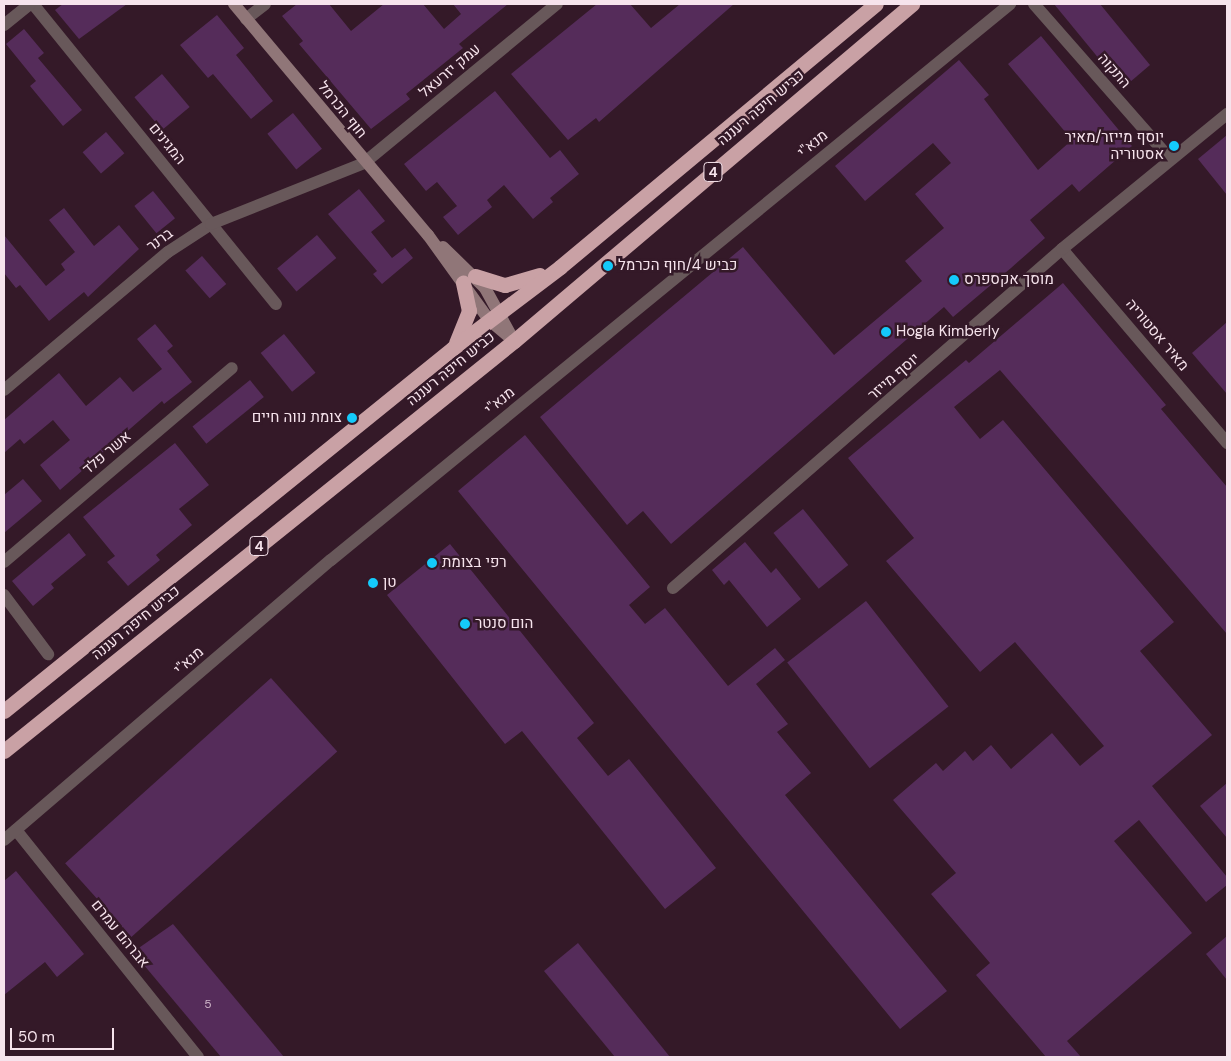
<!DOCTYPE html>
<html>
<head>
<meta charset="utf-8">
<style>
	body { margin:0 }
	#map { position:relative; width:1231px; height:1061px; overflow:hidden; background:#341928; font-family:"DM Sans",Heebo,sans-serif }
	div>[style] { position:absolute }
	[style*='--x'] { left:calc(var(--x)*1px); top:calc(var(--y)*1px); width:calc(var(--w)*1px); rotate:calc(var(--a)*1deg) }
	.building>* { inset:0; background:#552c5a; transform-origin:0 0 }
	.street>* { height:12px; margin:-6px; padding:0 6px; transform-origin:6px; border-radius:6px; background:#68585a }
	.secondary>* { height:12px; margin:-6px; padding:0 6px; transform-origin:6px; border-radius:6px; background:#907678 }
	.highway>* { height:15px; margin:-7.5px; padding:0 7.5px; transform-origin:7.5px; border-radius:7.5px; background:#c9a1a5 }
	.dots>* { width:14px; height:14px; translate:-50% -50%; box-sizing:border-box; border:2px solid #341928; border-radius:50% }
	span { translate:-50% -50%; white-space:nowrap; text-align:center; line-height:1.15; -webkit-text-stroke:5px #341928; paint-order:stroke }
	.number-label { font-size:12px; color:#ceb5c8 }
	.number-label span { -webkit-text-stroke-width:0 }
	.shield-label span { padding:1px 4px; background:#341928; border:1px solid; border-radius:4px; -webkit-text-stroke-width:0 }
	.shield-label { font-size:14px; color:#f6e3ec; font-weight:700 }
	.street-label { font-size:15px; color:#f6e3ec }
	.poi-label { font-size:15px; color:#f6e3ec }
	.right { translate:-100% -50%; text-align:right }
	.left { translate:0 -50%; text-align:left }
	.frame { position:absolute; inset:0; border:5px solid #f6e3ec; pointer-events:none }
	.scale { position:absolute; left:10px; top:1028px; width:104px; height:22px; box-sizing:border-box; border:2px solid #f6e3ec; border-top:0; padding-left:6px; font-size:15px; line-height:18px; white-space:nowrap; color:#f6e3ec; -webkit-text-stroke:4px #341928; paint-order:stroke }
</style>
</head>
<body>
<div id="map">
	<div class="building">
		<div style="clip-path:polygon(63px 4px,127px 4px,79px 39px,55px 10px)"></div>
		<div style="clip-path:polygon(297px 4px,329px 4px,351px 31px,384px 4px,423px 4px,444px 29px,461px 14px,453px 4px,508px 4px,459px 44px,463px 48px,406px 94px,410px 99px,371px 129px,299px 44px,303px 41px,282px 16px)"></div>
		<div style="clip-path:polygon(597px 4px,630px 4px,651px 28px,680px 4px,734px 4px,599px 122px,596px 118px,568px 140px,511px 74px)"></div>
		<div style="clip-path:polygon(1054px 4px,1100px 4px,1150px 65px,1123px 88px)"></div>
		<div style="clip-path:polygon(217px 15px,244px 48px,236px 55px,273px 101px,251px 119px,213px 74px,208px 78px,180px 45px)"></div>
		<div style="clip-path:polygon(24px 29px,44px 53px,38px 58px,82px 110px,63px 126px,30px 86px,36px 81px,6px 44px)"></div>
		<div style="clip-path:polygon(1041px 36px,1132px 146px,1079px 192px,1072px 184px,1030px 220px,1045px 238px,1011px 268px,953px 317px,944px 307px,671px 544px,643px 511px,627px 525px,540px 417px,743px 247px,834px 355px,922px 281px,905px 261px,944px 228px,915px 194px,951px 163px,933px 143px,865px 201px,835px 166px,959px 60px,989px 95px,984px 99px,1038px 170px,1072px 140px,1008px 64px)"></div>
		<div style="left:162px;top:74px;width:43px;height:36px;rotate:50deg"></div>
		<div style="clip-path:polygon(495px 91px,550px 158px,560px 150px,579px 174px,550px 198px,553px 202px,533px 219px,504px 185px,487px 200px,492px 207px,458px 235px,443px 217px,457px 206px,437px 182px,426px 191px,404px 164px)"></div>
		<div style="left:293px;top:113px;width:46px;height:33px;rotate:51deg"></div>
		<div style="left:106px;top:132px;width:28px;height:31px;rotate:49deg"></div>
		<div style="clip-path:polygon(1227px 135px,1227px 195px,1198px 159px)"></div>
		<div style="clip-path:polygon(359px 189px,385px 221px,371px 232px,392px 258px,405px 248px,413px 258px,382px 284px,373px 274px,377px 271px,328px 214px)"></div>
		<div style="left:153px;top:191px;width:35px;height:24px;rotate:51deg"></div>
		<div style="clip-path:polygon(64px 208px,94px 246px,119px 225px,139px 249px,88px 297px,84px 292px,49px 321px,20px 285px,16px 288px,4px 273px,4px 235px,46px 286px,65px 270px,61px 264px,75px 252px,49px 220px)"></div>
		<div style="left:317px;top:235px;width:30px;height:52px;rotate:50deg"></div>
		<div style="left:202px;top:256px;width:37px;height:22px;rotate:49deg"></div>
		<div style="clip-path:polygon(1063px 283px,1166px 405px,1161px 409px,1227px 487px,1227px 634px,1000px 370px,954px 407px,980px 439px,1003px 420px,1174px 622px,1140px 651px,1212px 735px,1152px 786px,1227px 877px,1227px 885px,1206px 902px,1139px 820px,1114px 841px,1192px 933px,1067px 1041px,1081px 1057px,1046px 1057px,976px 975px,990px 963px,931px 894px,956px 873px,893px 800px,936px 763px,943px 771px,965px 751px,973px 761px,991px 745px,1011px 769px,1052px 733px,1080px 766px,1104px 746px,1015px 642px,980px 672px,886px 561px,914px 538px,848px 458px,966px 360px,969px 363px)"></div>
		<div style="clip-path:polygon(1227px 322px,1227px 394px,1192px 353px)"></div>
		<div style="clip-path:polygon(155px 324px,173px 346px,167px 351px,192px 382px,164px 404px,162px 401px,60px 490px,40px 465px,70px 440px,53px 420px,24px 444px,20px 439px,4px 453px,4px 420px,59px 373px,86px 406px,120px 377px,133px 392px,162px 369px,137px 339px)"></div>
		<div style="left:284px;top:334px;width:50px;height:30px;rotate:51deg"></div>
		<div style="left:250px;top:380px;width:22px;height:74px;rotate:51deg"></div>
		<div style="clip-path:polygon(525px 435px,650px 587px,629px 605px,645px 624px,665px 608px,728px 686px,775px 648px,785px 660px,756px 684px,788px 724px,777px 732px,811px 773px,785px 795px,947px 991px,900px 1029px,458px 491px)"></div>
		<div style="clip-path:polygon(175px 443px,209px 485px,179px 509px,192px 525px,156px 555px,160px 560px,128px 586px,107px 562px,115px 556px,83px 517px)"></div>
		<div style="clip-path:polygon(23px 479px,42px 501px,4px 533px,4px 495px)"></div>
		<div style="left:803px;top:509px;width:72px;height:38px;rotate:51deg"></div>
		<div style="clip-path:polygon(69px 533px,86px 555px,51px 584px,54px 588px,33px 606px,12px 581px)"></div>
		<div style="clip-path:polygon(745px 542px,771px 573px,776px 568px,801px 599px,767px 627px,729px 580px,724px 585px,712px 570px)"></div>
		<div style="clip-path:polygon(450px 544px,594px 723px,577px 738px,608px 776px,629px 759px,716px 868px,665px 909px,522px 731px,505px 744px,387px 595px)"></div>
		<div style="left:866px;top:601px;width:134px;height:100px;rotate:52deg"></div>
		<div style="left:271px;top:678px;width:99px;height:277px;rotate:48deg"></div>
		<div style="clip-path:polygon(1227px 783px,1227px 838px,1200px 806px)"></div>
		<div style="clip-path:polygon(16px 871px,84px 954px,57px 977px,45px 962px,4px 995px,4px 881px)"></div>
		<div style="clip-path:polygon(173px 924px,284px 1057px,221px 1057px,133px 952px)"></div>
		<div style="clip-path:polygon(1227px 936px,1227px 980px,1206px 954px)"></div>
		<div style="clip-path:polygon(578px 943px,670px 1057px,615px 1057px,544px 971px)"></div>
	</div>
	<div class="street">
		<div style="--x:33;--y:4;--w:386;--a:51"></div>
		<div style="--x:1034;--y:4;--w:206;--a:48.7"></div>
		<div style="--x:246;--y:19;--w:24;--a:-38"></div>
		<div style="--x:4;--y:25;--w:33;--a:-39"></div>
		<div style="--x:1062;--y:249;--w:255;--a:49.6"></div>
		<div style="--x:4;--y:390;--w:214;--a:-40.1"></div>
		<div style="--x:168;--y:252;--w:51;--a:-33.1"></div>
		<div style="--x:211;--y:224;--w:165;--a:-21.7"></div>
		<div style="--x:364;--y:163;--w:250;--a:-39.5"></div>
		<div style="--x:4;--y:562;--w:299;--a:-40.4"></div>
		<div style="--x:673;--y:588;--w:516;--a:-41.07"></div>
		<div style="--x:1062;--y:249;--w:213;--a:-39.3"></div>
		<div style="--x:4;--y:595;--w:74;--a:53.3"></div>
		<div style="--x:16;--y:830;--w:291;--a:51.3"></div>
		<div style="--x:4;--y:840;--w:430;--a:-40.6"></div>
		<div style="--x:331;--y:560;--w:878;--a:-39.31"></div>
	</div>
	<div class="secondary">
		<div style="--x:234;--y:4;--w:302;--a:50"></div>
		<div style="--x:428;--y:235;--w:105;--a:54.3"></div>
		<div style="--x:489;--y:320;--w:33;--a:40"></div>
		<div style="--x:443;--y:247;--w:59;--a:44.3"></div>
		<div style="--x:485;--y:288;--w:58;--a:61.2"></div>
	</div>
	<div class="highway">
		<div style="--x:475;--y:276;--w:31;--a:17"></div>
		<div style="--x:505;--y:285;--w:36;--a:-16"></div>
		<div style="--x:456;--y:343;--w:35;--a:-68"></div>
		<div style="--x:469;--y:311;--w:29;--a:-102"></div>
		<div style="--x:4;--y:711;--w:577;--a:-38.95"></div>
		<div style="--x:453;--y:348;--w:134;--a:-37.1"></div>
		<div style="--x:560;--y:267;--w:411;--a:-39.8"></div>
		<div style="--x:4;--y:751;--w:654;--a:-38.8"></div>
		<div style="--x:514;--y:341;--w:522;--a:-40.26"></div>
	</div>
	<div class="dots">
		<div style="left:1174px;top:146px;background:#14cafb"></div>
		<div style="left:608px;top:266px;background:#14cafb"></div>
		<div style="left:954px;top:280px;background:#14cafb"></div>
		<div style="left:886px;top:332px;background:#14cafb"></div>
		<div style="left:352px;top:418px;background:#14cafb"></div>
		<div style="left:432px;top:563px;background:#14cafb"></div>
		<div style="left:373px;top:583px;background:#14cafb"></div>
		<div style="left:465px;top:624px;background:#14cafb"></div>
	</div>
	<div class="number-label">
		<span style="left:208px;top:1005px">5</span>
	</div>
	<div class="shield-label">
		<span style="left:713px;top:172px">4</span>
		<span style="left:259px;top:546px">4</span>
	</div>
	<div class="street-label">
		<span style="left:450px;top:71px;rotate:-40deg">עמק יזרעאל</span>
		<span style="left:1114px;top:71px;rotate:49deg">התקוה</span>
		<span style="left:761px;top:108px;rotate:-40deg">כביש חיפה רעננה</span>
		<span style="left:342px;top:110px;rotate:51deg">חוף הכרמל</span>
		<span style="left:167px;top:144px;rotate:51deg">המגינים</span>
		<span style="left:813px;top:144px;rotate:-39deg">מנא"י</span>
		<span style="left:160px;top:240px;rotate:-36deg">ברנר</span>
		<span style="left:1157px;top:335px;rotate:50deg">מאיר אסטוריה</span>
		<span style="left:451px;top:369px;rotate:-39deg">כביש חיפה רעננה</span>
		<span style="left:894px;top:377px;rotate:-41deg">יוסף מייזר</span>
		<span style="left:500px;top:401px;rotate:-39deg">מנא"י</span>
		<span style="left:107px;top:453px;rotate:-40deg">אשר פלד</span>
		<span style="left:136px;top:623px;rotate:-39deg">כביש חיפה רעננה</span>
		<span style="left:189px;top:661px;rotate:-41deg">מנא"י</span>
		<span style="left:120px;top:934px;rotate:51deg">אברהם עמרם</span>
	</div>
	<div class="poi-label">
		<span class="right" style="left:1164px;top:146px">יוסף מייזר/מאיר<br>אסטוריה</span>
		<span class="left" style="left:618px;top:266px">כביש 4/חוף הכרמל</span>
		<span class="left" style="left:964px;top:280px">מוסך אקספרס</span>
		<span class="left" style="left:896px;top:332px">Hogla Kimberly</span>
		<span class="right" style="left:342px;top:418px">צומת נווה חיים</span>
		<span class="left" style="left:442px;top:563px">רפי בצומת</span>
		<span class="left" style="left:383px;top:583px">טן</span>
		<span class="left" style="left:475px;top:624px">הום סנטר</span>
	</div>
	<div class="frame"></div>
	<div class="scale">50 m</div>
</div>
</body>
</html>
